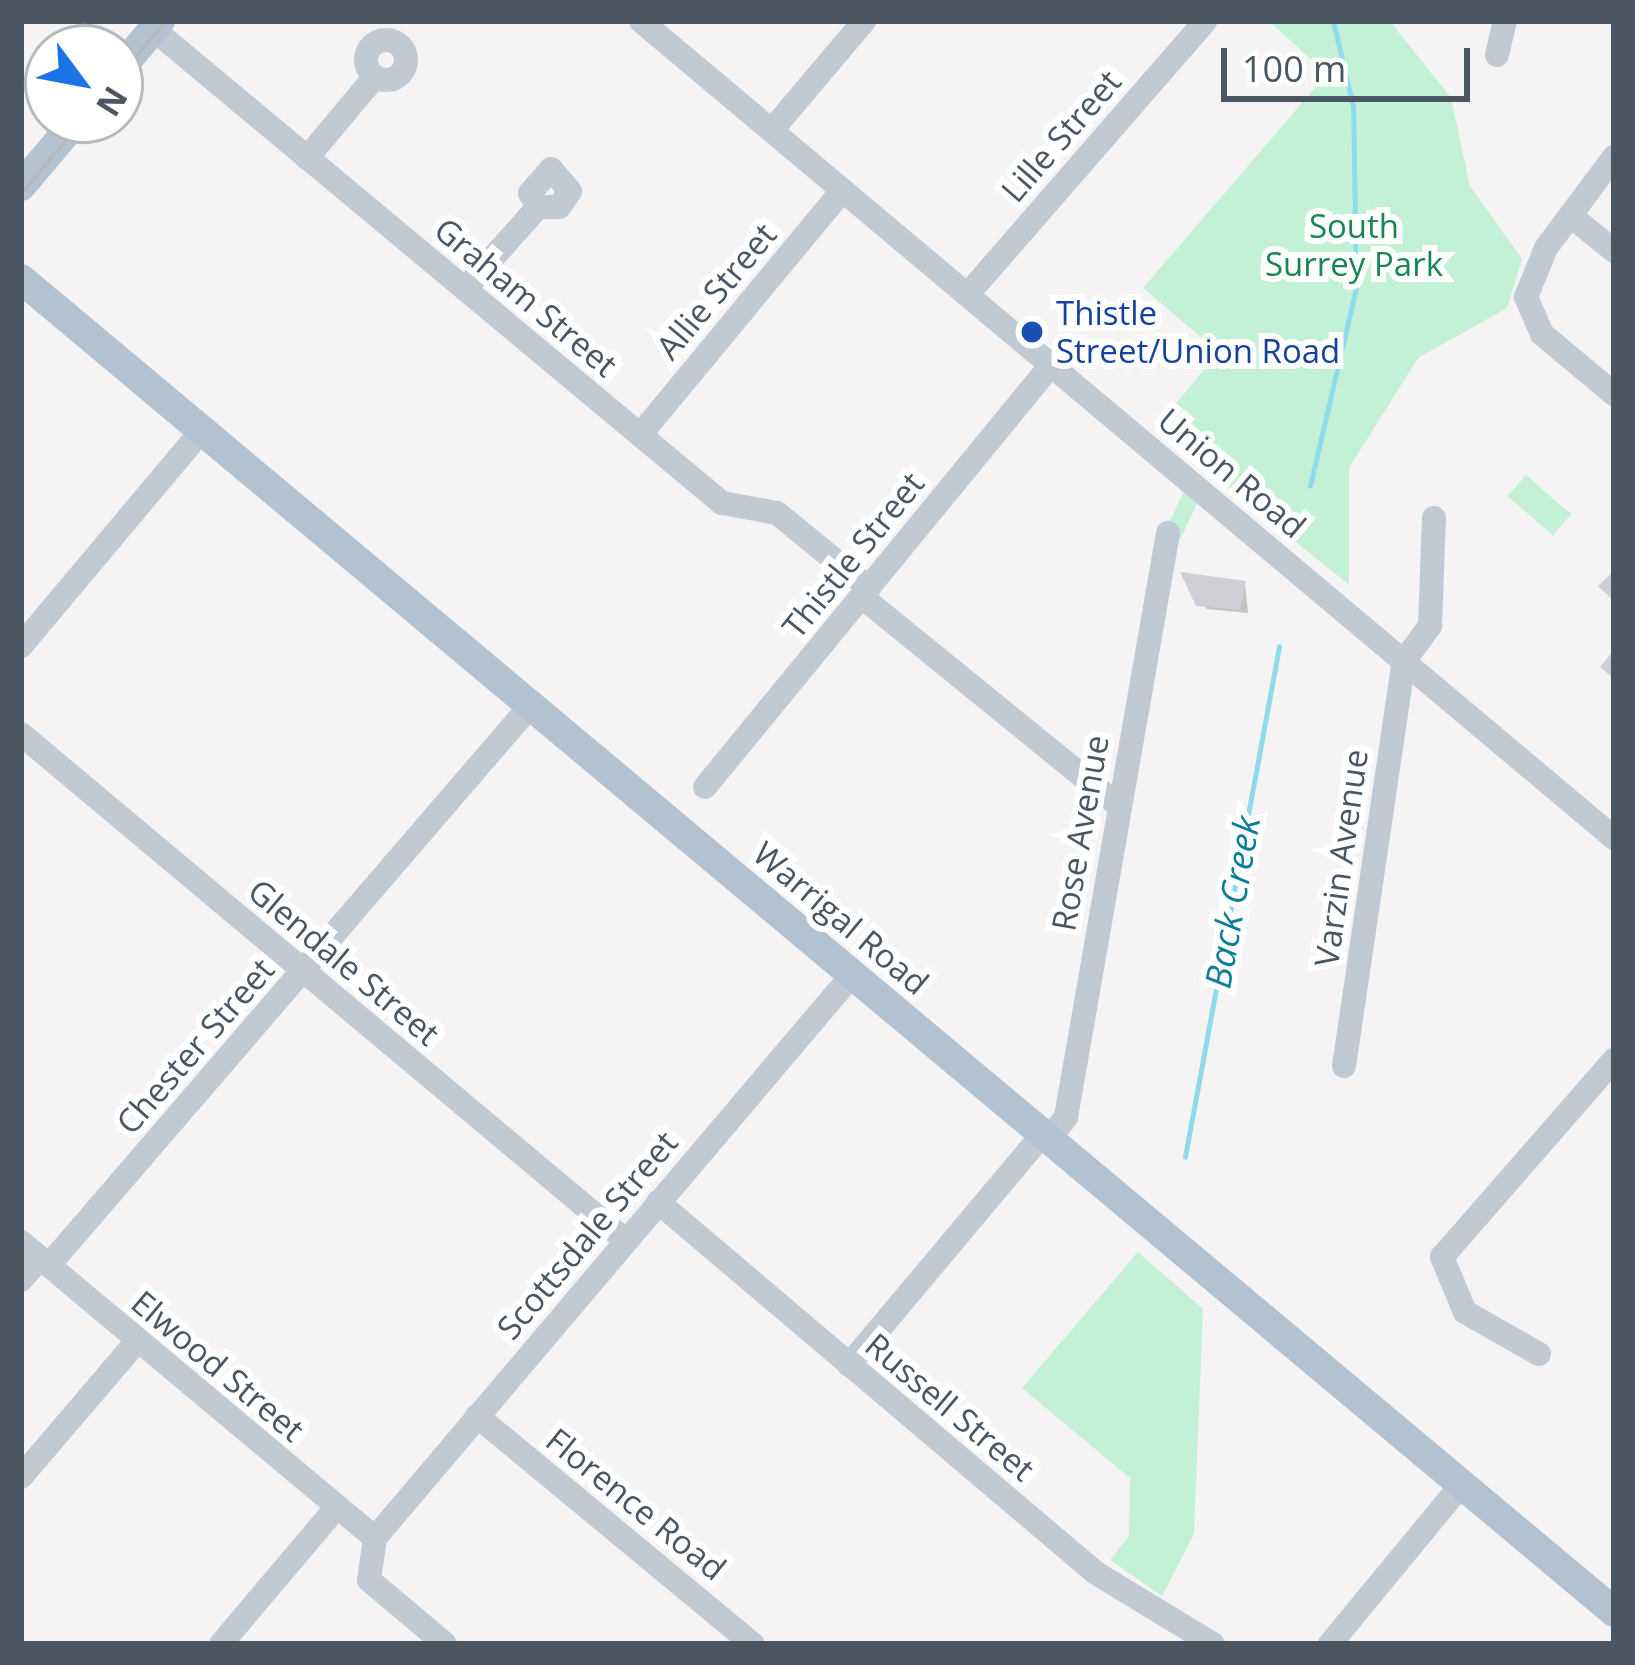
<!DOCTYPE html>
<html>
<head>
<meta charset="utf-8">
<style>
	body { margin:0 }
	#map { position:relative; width:1635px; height:1665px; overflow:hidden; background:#f5f3f3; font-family:"Open Sans",sans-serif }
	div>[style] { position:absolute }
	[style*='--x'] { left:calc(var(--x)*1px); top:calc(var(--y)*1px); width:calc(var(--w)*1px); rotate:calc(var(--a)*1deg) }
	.green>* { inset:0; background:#c3f1d5; transform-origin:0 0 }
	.shadow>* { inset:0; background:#0003 }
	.stream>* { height:4.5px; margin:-2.25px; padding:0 2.25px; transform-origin:2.25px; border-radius:2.25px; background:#90daee }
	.building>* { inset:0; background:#cdcfd5 }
	.minor>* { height:24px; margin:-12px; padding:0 12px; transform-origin:12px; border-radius:12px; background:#c1cad2 }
	.minor>.ring { margin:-12px; padding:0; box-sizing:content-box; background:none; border:24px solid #c1cad2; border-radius:50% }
	.major>* { height:30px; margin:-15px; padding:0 15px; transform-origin:15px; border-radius:15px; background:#b3c2d1 }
	.tram>* { height:3px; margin:-1.5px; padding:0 1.5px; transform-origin:1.5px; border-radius:1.5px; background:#b5b8bd }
	.dots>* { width:33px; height:33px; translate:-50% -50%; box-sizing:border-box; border:6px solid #fff; border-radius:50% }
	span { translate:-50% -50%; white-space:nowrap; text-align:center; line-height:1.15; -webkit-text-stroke:12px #fff; paint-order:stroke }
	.street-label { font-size:33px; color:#4a5661 }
	.park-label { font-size:33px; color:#17864f }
	.transit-label { font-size:33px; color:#164399 }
	.left { translate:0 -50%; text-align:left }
	.water-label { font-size:36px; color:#0c7c9b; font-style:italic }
	.frame { position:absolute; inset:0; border:24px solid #4a5661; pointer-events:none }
	.north { position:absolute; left:24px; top:24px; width:120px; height:120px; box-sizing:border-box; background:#fff; border:3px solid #b7bbc0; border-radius:50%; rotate:122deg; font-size:33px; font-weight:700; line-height:48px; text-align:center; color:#4a5661 }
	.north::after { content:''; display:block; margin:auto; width:42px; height:54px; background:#1a73e8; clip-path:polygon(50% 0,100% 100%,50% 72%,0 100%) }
	.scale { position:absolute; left:1221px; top:48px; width:249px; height:54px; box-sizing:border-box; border:6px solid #4a5661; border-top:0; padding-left:15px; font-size:36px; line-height:42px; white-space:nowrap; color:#4a5661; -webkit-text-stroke:9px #fff; paint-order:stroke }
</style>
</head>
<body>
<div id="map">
	<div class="green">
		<div style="clip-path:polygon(1269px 21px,1390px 21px,1451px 98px,1470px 186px,1522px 259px,1507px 308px,1418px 358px,1349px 468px,1349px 585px,1155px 428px,1219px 352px,1143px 288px,1327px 74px)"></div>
		<div style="left:1526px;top:475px;width:60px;height:28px;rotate:41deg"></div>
		<div style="left:1185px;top:489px;width:17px;height:47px;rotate:25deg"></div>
		<div style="clip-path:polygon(1138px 1252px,1203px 1309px,1194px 1534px,1162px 1596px,1110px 1560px,1129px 1536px,1130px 1478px,1022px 1388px)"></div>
	</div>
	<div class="shadow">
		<div style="clip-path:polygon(1183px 576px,1245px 583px,1248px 613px,1207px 609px)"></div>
	</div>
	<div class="stream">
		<div style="--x:1310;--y:486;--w:203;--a:-76.9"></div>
		<div style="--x:1356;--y:288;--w:181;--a:-90.9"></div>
		<div style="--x:1353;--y:107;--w:88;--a:-103.1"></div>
		<div style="--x:1185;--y:1157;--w:519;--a:-79.56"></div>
	</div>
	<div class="building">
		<div style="clip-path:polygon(1614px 571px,1614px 595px,1611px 598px,1598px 586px)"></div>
		<div style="clip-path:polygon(1180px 572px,1246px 581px,1240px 610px,1196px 606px)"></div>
		<div style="clip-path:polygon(1614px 650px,1614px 679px,1600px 667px)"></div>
	</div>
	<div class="minor">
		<div style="--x:641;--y:21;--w:1271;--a:40.02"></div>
		<div style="--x:153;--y:29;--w:741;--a:39.8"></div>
		<div style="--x:722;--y:503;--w:56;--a:10.3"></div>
		<div style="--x:777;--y:513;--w:119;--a:39.2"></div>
		<div class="ring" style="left:366px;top:40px;width:16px;height:16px"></div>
		<div style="--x:1497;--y:55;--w:35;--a:-77"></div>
		<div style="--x:772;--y:130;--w:143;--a:-49.8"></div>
		<div style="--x:1614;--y:157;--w:114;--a:126.8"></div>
		<div style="--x:1546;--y:248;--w:53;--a:112.2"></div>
		<div style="--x:1526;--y:297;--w:40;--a:66.6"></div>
		<div style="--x:1542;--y:334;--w:94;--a:39.8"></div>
		<div style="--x:307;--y:158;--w:103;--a:-50.1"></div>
		<div style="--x:1571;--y:216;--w:55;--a:39.1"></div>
		<div style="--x:465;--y:289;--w:110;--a:-48.3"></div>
		<div style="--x:538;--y:207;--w:21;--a:0"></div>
		<div style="--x:559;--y:207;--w:19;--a:-55"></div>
		<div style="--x:570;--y:191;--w:29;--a:-131"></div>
		<div style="--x:551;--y:169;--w:32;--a:131"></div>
		<div style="--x:530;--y:193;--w:16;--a:60"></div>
		<div style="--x:968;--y:294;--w:362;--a:-49"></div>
		<div style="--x:640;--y:435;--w:318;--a:-50.4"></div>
		<div style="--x:862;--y:597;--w:328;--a:39.1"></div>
		<div style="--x:21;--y:646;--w:282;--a:-50"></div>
		<div style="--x:21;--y:734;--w:788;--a:39.95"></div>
		<div style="--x:705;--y:787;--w:546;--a:-50.65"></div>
		<div style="--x:1344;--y:1066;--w:409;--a:-81.6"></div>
		<div style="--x:1404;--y:661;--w:44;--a:-53.4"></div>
		<div style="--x:1430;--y:626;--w:108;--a:-87.9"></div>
		<div style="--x:1049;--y:1139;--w:28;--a:-52"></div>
		<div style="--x:1066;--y:1117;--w:593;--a:-80.09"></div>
		<div style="--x:658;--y:1202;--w:574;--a:40.27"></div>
		<div style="--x:1096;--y:1573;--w:137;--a:31.3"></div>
		<div style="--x:21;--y:1242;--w:461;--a:39.9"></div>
		<div style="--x:49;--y:1265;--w:739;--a:-49.28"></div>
		<div style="--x:21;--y:1280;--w:29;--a:-49"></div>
		<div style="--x:1539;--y:1354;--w:85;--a:-150.4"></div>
		<div style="--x:1465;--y:1312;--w:60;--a:-112.7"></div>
		<div style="--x:1442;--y:1257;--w:262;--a:-48.9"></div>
		<div style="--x:849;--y:1365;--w:302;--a:-50"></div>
		<div style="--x:477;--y:1416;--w:358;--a:39.6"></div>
		<div style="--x:21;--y:1477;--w:179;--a:-49.5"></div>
		<div style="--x:375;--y:1538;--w:738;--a:-49.73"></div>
		<div style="--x:375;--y:1538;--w:42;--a:98.1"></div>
		<div style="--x:369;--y:1580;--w:99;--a:40.1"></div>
		<div style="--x:221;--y:1644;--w:178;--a:-49.8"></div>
		<div style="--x:1330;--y:1644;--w:207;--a:-50.5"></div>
	</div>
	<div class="major">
		<div style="--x:120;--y:69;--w:62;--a:-50.2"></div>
		<div style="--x:21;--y:186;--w:87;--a:-49.7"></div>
		<div style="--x:21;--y:279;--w:2077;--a:39.92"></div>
	</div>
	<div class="tram">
		<div style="--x:120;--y:75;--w:70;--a:-50.2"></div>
		<div style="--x:21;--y:193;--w:95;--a:-50.1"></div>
	</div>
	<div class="dots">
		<div style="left:1032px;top:332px;background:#1a4fb4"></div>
	</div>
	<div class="street-label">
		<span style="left:1061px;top:136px;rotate:-49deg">Lille Street</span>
		<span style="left:716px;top:291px;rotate:-50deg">Allie Street</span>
		<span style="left:526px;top:297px;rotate:40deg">Graham Street</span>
		<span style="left:1232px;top:473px;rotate:40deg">Union Road</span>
		<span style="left:853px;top:555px;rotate:-51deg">Thistle Street</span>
		<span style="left:1080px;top:833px;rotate:-80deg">Rose Avenue</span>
		<span style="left:1341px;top:858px;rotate:-82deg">Varzin Avenue</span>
		<span style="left:841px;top:918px;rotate:40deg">Warrigal Road</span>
		<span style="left:344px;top:962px;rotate:40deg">Glendale Street</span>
		<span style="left:195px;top:1046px;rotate:-49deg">Chester Street</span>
		<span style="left:587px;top:1235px;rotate:-50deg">Scottsdale Street</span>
		<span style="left:218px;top:1366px;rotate:40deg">Elwood Street</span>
		<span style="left:950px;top:1407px;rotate:40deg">Russell Street</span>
		<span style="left:636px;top:1504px;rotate:39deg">Florence Road</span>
	</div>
	<div class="park-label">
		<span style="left:1354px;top:245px">South<br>Surrey Park</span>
	</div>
	<div class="transit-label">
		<span class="left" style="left:1056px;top:332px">Thistle<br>Street/Union Road</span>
	</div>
	<div class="water-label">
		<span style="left:1232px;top:902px;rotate:-80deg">Back Creek</span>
	</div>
	<div class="frame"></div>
	<div class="north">N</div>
	<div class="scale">100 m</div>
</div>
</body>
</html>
